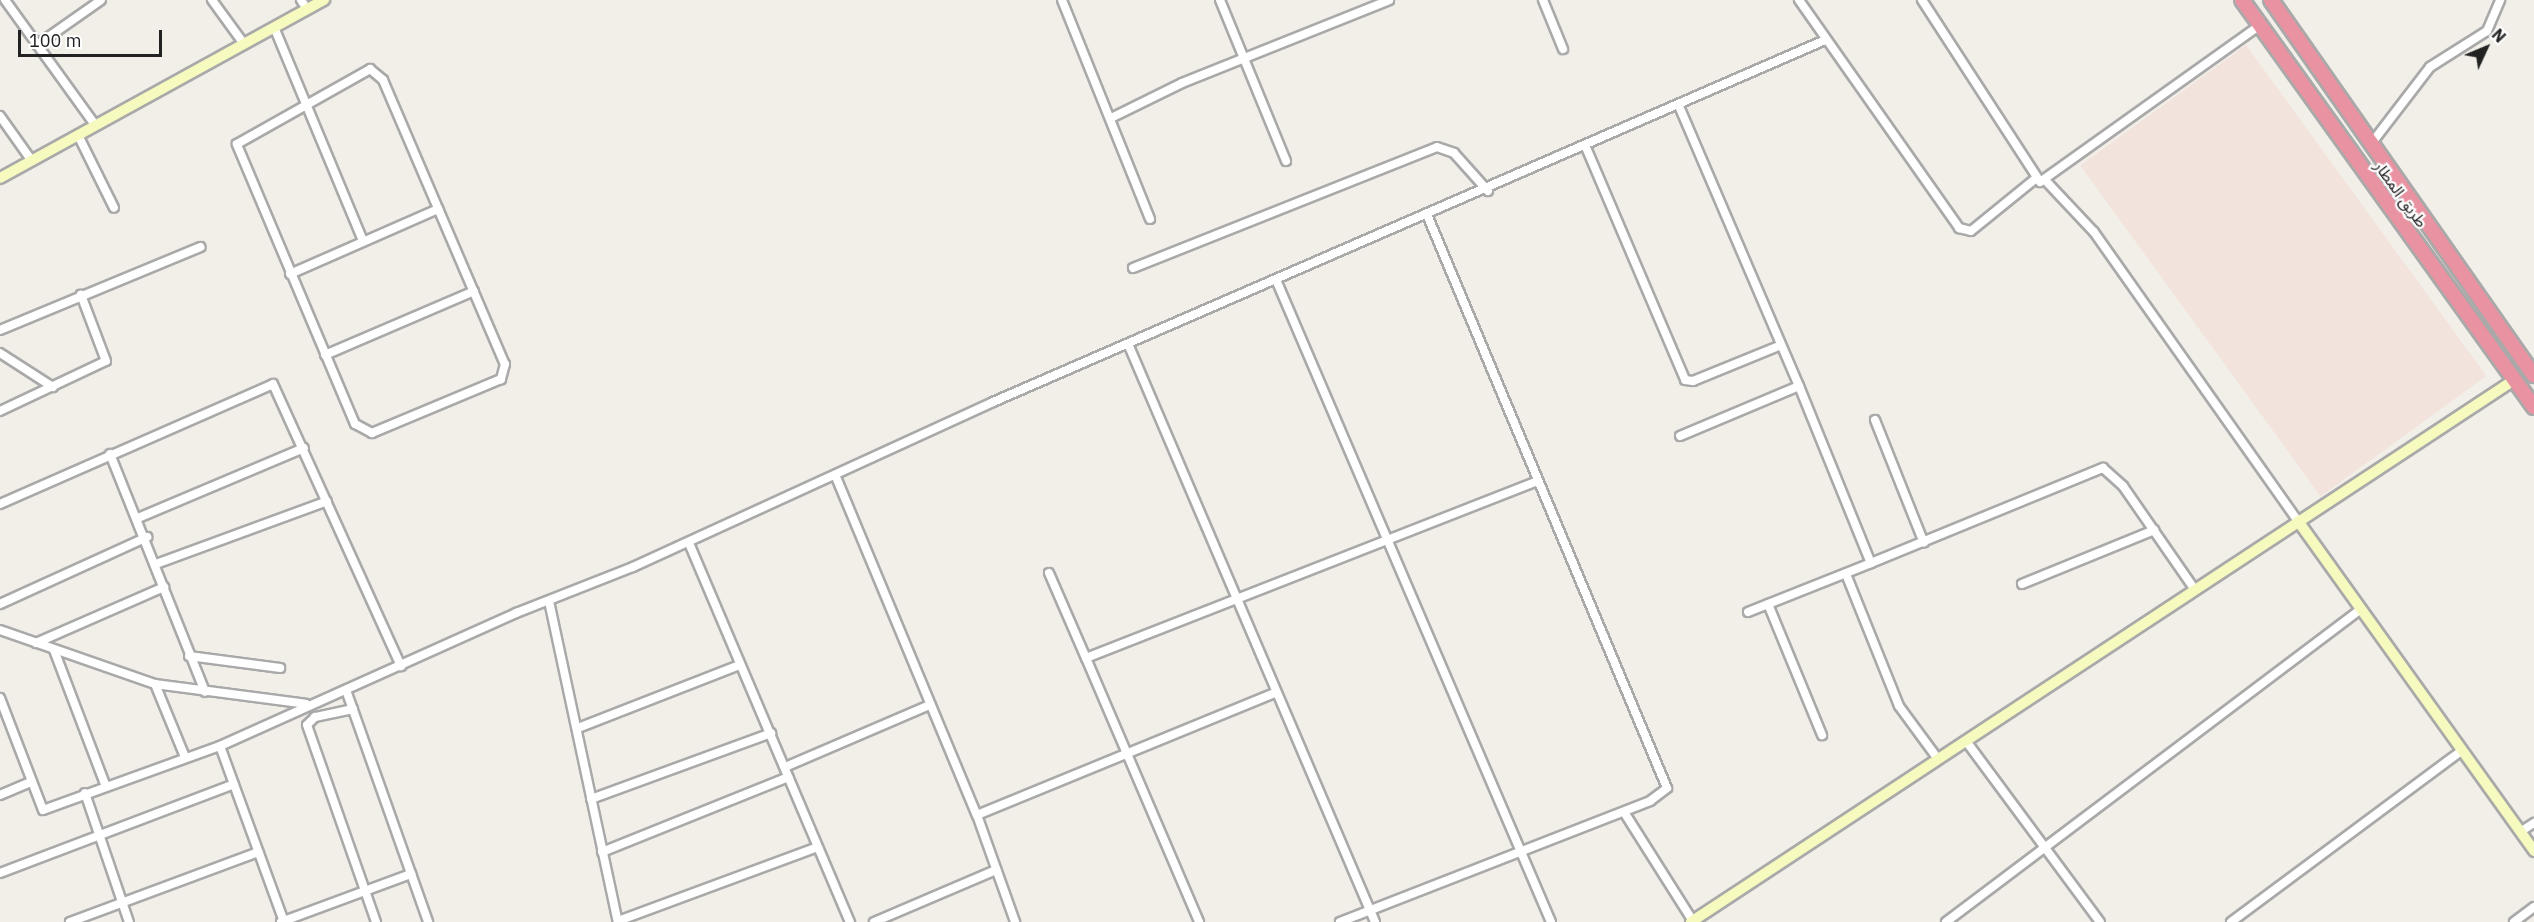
<!DOCTYPE html>
<html>
<head>
<meta charset="utf-8">
<style>
	body { margin:0 }
	#map { position:relative; width:2534px; height:922px; overflow:hidden; background:#f2efe9; font-family:"IBM Plex Sans","Noto Sans Arabic",sans-serif }
	div>[style] { position:absolute }
	[style*='--x'] { left:calc(var(--x)*1px); top:calc(var(--y)*1px); width:calc(var(--w)*1px); rotate:calc(var(--a)*1deg) }
	.military>* { inset:0; background:#f3e3dd; transform-origin:0 0 }
	.roads { filter:drop-shadow(2px 0 #a9a9a9) drop-shadow(-2px 0 #a9a9a9) drop-shadow(0 2px #a9a9a9) drop-shadow(0 -2px #a9a9a9) }
	.street>* { height:8px; margin:-4px; padding:0 4px; transform-origin:4px; border-radius:4px; background:#fff }
	.secondary>* { height:10px; margin:-5px; padding:0 5px; transform-origin:5px; border-radius:5px; background:#f7fabf }
	.highway>* { height:14px; margin:-7px; padding:0 7px; transform-origin:7px; border-radius:7px; background:#e892a2 }
	span { translate:-50% -50%; white-space:nowrap; text-align:center; line-height:1.15; -webkit-text-stroke:4.5px #fff; paint-order:stroke }
	.street-label { font-size:16px; color:#222 }
	.north { position:absolute; left:2456px; top:18px; width:60px; height:60px; -webkit-text-stroke:4px #fff; paint-order:stroke; rotate:46deg; font-size:16px; font-weight:700; line-height:24px; text-align:center; color:#222 }
	.north::after { content:''; display:block; margin:auto; width:21px; height:27px; background:#222; clip-path:polygon(50% 0,100% 100%,50% 72%,0 100%) }
	.scale { position:absolute; left:18px; top:30px; width:144px; height:27px; box-sizing:border-box; border:3px solid #222; border-top:0; padding-left:8px; font-size:18px; line-height:21px; white-space:nowrap; color:#222; -webkit-text-stroke:4px #fff; paint-order:stroke }
</style>
</head>
<body>
<div id="map">
	<div class="military">
		<div style="left:2246px;top:45px;width:409px;height:205px;rotate:54deg"></div>
	</div>
	<div class="roads">
		<div class="street">
			<div style="--x:5;--y:0;--w:154;--a:54.2"></div>
			<div style="--x:212;--y:0;--w:54;--a:54"></div>
			<div style="--x:301;--y:0;--w:11;--a:56"></div>
			<div style="--x:1062;--y:0;--w:236;--a:68.1"></div>
			<div style="--x:1220;--y:0;--w:174;--a:67.7"></div>
			<div style="--x:1543;--y:0;--w:53;--a:67.8"></div>
			<div style="--x:1799;--y:0;--w:279;--a:54.9"></div>
			<div style="--x:1959;--y:228;--w:12;--a:14"></div>
			<div style="--x:1971;--y:231;--w:82;--a:-39.1"></div>
			<div style="--x:1922;--y:0;--w:217;--a:57"></div>
			<div style="--x:2040;--y:182;--w:270;--a:-35.5"></div>
			<div style="--x:274;--y:27;--w:232;--a:67.4"></div>
			<div style="--x:37;--y:45;--w:78;--a:-35.1"></div>
			<div style="--x:370;--y:69;--w:17;--a:40"></div>
			<div style="--x:383;--y:80;--w:309;--a:66.8"></div>
			<div style="--x:505;--y:364;--w:16;--a:105"></div>
			<div style="--x:501;--y:379;--w:140;--a:157.3"></div>
			<div style="--x:372;--y:433;--w:19;--a:-152"></div>
			<div style="--x:355;--y:424;--w:304;--a:-112.9"></div>
			<div style="--x:237;--y:144;--w:153;--a:-29.4"></div>
			<div style="--x:1679;--y:106;--w:305;--a:66.8"></div>
			<div style="--x:1799;--y:386;--w:129;--a:157.2"></div>
			<div style="--x:0;--y:116;--w:55;--a:54.6"></div>
			<div style="--x:1111;--y:118;--w:79;--a:-26.2"></div>
			<div style="--x:1182;--y:83;--w:223;--a:-21.8"></div>
			<div style="--x:78;--y:135;--w:81;--a:63.7"></div>
			<div style="--x:2371;--y:144;--w:97;--a:-52.5"></div>
			<div style="--x:2430;--y:67;--w:67;--a:-32.3"></div>
			<div style="--x:2487;--y:31;--w:34;--a:-67"></div>
			<div style="--x:1585;--y:145;--w:255;--a:66.9"></div>
			<div style="--x:1685;--y:380;--w:8;--a:7"></div>
			<div style="--x:1693;--y:381;--w:95;--a:-22.2"></div>
			<div style="--x:2045;--y:180;--w:71;--a:46.7"></div>
			<div style="--x:2094;--y:232;--w:354;--a:54.8"></div>
			<div style="--x:1133;--y:268;--w:327;--a:-21.7"></div>
			<div style="--x:1437;--y:147;--w:18;--a:19"></div>
			<div style="--x:1454;--y:153;--w:51;--a:48.2"></div>
			<div style="--x:290;--y:274;--w:162;--a:-23.7"></div>
			<div style="--x:1277;--y:282;--w:696;--a:66.82"></div>
			<div style="--x:0;--y:330;--w:217;--a:-22.5"></div>
			<div style="--x:1129;--y:346;--w:626;--a:66.87"></div>
			<div style="--x:0;--y:353;--w:63;--a:32.7"></div>
			<div style="--x:325;--y:355;--w:162;--a:-23.2"></div>
			<div style="--x:1799;--y:386;--w:191;--a:67.9"></div>
			<div style="--x:1871;--y:563;--w:251;--a:-22.3"></div>
			<div style="--x:2103;--y:468;--w:27;--a:42"></div>
			<div style="--x:2123;--y:486;--w:126;--a:55.3"></div>
			<div style="--x:0;--y:411;--w:117;--a:-25.3"></div>
			<div style="--x:106;--y:361;--w:71;--a:-110.7"></div>
			<div style="--x:1875;--y:420;--w:132;--a:68.3"></div>
			<div style="--x:110;--y:454;--w:256;--a:68.2"></div>
			<div style="--x:836;--y:477;--w:366;--a:67.4"></div>
			<div style="--x:977;--y:815;--w:114;--a:70.4"></div>
			<div style="--x:0;--y:504;--w:298;--a:-23.7"></div>
			<div style="--x:273;--y:384;--w:310;--a:65.6"></div>
			<div style="--x:138;--y:518;--w:180;--a:-22.9"></div>
			<div style="--x:689;--y:543;--w:412;--a:67"></div>
			<div style="--x:156;--y:564;--w:182;--a:-20.2"></div>
			<div style="--x:1049;--y:573;--w:93;--a:66.5"></div>
			<div style="--x:1086;--y:658;--w:482;--a:-21.4"></div>
			<div style="--x:1846;--y:574;--w:142;--a:68.1"></div>
			<div style="--x:1899;--y:706;--w:66;--a:53.7"></div>
			<div style="--x:2022;--y:584;--w:143;--a:-22.2"></div>
			<div style="--x:549;--y:601;--w:328;--a:77.9"></div>
			<div style="--x:0;--y:604;--w:162;--a:-24.5"></div>
			<div style="--x:1768;--y:604;--w:142;--a:67.6"></div>
			<div style="--x:1748;--y:612;--w:132;--a:-21.7"></div>
			<div style="--x:0;--y:630;--w:164;--a:19.2"></div>
			<div style="--x:155;--y:684;--w:152;--a:7.5"></div>
			<div style="--x:36;--y:643;--w:140;--a:-23.6"></div>
			<div style="--x:54;--y:650;--w:143;--a:69.2"></div>
			<div style="--x:189;--y:656;--w:92;--a:7.5"></div>
			<div style="--x:1086;--y:658;--w:287;--a:66.8"></div>
			<div style="--x:155;--y:684;--w:79;--a:67.7"></div>
			<div style="--x:346;--y:690;--w:246;--a:70.5"></div>
			<div style="--x:0;--y:698;--w:120;--a:69"></div>
			<div style="--x:43;--y:810;--w:188;--a:-19.9"></div>
			<div style="--x:220;--y:746;--w:325;--a:-24.2"></div>
			<div style="--x:516;--y:613;--w:126;--a:-21.5"></div>
			<div style="--x:633;--y:567;--w:396;--a:-24.6"></div>
			<div style="--x:993;--y:402;--w:907;--a:-23.51"></div>
			<div style="--x:353;--y:709;--w:39;--a:168"></div>
			<div style="--x:315;--y:717;--w:11;--a:135"></div>
			<div style="--x:307;--y:725;--w:209;--a:70.7"></div>
			<div style="--x:578;--y:728;--w:174;--a:-21.3"></div>
			<div style="--x:1966;--y:741;--w:225;--a:53.5"></div>
			<div style="--x:220;--y:746;--w:187;--a:70"></div>
			<div style="--x:785;--y:767;--w:158;--a:-23.2"></div>
			<div style="--x:85;--y:793;--w:136;--a:71.2"></div>
			<div style="--x:0;--y:795;--w:34;--a:-23"></div>
			<div style="--x:591;--y:799;--w:192;--a:-20.1"></div>
			<div style="--x:1624;--y:812;--w:129;--a:57.7"></div>
			<div style="--x:977;--y:815;--w:321;--a:-22.3"></div>
			<div style="--x:2520;--y:832;--w:17;--a:-33"></div>
			<div style="--x:602;--y:852;--w:201;--a:-21.9"></div>
			<div style="--x:0;--y:873;--w:250;--a:-20.8"></div>
			<div style="--x:618;--y:921;--w:213;--a:-20.3"></div>
			<div style="--x:70;--y:922;--w:201;--a:-20.4"></div>
			<div style="--x:281;--y:922;--w:139;--a:-20.3"></div>
			<div style="--x:874;--y:922;--w:133;--a:-23.1"></div>
			<div style="--x:1340;--y:922;--w:333;--a:-21.3"></div>
			<div style="--x:1650;--y:801;--w:21;--a:-37"></div>
			<div style="--x:1667;--y:788;--w:619;--a:-112.71"></div>
			<div style="--x:1946;--y:922;--w:520;--a:-37.02"></div>
			<div style="--x:2231;--y:922;--w:287;--a:-36.6"></div>
			<div style="--x:2514;--y:922;--w:25;--a:-37"></div>
		</div>
		<div class="secondary">
			<div style="--x:0;--y:178;--w:370;--a:-28.8"></div>
			<div style="--x:2298;--y:521;--w:406;--a:54.4"></div>
			<div style="--x:1691;--y:922;--w:985;--a:-33.37"></div>
		</div>
		<div class="highway">
			<div style="--x:2242;--y:0;--w:501;--a:54.34"></div>
			<div style="--x:2271;--y:0;--w:458;--a:55"></div>
		</div>
	</div>
	<div class="street-label">
		<span style="left:2401px;top:194px;rotate:54deg">طريق المطار</span>
	</div>
	<div class="north">N</div>
	<div class="scale">100 m</div>
</div>
</body>
</html>
